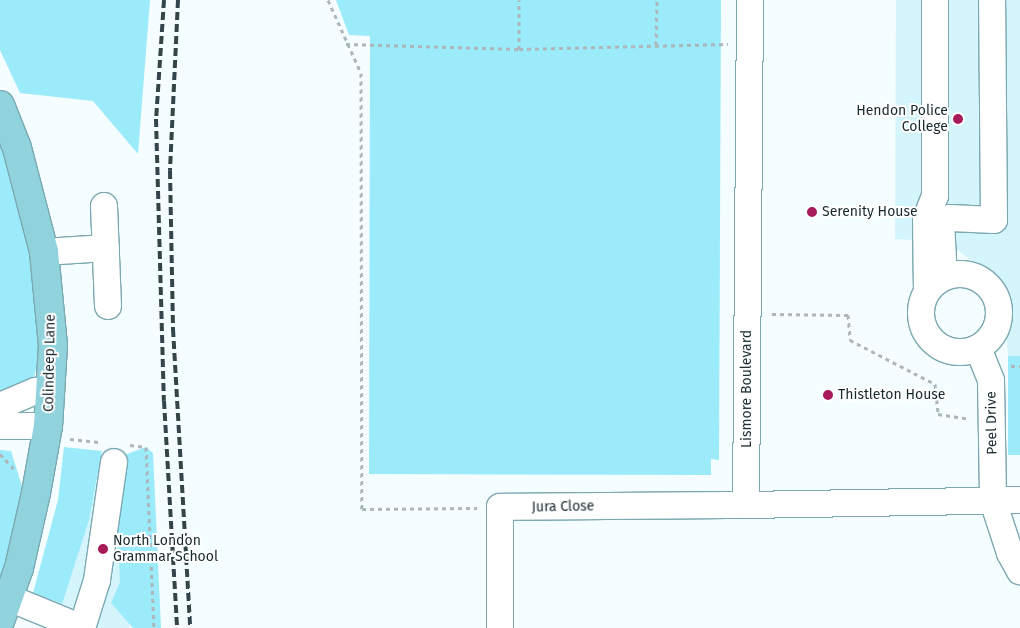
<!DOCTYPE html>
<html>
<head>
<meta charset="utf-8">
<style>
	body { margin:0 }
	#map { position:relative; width:1020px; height:628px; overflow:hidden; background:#f4fdff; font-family:"Fira Sans",sans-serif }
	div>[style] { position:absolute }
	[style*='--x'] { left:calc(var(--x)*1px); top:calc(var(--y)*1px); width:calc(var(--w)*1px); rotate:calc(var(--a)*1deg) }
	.built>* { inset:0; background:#d4f5fc }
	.green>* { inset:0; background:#9cebfa; transform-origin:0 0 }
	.path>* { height:3px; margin-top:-1.5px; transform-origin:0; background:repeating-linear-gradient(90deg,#abb7ba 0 4px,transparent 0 8px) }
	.roads { filter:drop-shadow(1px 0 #7ba8b1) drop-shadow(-1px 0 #7ba8b1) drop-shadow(0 1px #7ba8b1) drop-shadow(0 -1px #7ba8b1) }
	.minor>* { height:26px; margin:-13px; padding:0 13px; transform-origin:13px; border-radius:13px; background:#fff }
	.minor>.ring { margin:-13px; padding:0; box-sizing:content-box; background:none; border:26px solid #fff; border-radius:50% }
	.major>* { height:28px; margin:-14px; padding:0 14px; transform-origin:14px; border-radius:14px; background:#91d3dd }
	.rail>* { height:4px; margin-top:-2px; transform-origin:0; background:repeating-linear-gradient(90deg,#344549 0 8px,transparent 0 12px) }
	.dots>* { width:14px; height:14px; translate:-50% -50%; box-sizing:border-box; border:2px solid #fff; border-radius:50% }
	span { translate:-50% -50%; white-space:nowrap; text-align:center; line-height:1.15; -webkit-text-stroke:4px #fff; paint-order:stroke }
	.poi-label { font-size:14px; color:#17292d }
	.right { translate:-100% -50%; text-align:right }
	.left { translate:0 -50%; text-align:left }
	.street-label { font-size:14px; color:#17292d }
</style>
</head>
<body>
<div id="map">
	<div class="built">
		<div style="clip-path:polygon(896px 0,1020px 0,1020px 356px,1008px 356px,1003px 285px,947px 242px,895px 239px)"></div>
		<div style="clip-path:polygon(104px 450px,131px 455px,124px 577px,130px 628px,53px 628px,88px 520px)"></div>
	</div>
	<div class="green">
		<div style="clip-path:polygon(0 0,150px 0,138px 154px,93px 101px,20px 93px,0 50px)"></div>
		<div style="clip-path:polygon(336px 0,721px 0,719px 460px,711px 459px,711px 475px,369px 474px,370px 36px,349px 35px)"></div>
		<div style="clip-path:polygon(0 101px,51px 302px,30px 395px,0 408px)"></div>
		<div style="left:1008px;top:356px;width:12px;height:99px"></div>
		<div style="clip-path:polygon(64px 447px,102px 451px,89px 520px,62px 604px,33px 593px,58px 500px)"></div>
		<div style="clip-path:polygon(146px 447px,153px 453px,161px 628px,133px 628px,111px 603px,120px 582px,115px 477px,122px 456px)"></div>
		<div style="clip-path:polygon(0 450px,11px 451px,25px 496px,0 593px)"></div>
	</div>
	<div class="path">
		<div style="--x:328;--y:0;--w:80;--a:65.7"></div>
		<div style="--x:361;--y:73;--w:436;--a:89.9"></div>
		<div style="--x:362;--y:509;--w:115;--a:-0.5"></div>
		<div style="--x:346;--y:44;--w:173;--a:1.7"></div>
		<div style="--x:519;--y:49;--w:209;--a:-1.4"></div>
		<div style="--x:656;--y:45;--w:45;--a:-88.7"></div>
		<div style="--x:519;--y:49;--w:49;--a:-90"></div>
		<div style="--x:772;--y:314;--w:76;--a:0.8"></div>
		<div style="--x:848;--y:315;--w:25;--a:85"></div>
		<div style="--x:850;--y:340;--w:96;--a:27.4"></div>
		<div style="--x:935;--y:384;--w:30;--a:84"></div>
		<div style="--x:938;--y:414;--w:31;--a:9"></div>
		<div style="--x:1011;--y:366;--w:9;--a:0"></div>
		<div style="--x:70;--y:439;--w:31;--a:6"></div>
		<div style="--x:130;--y:445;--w:16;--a:7"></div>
		<div style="--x:146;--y:447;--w:181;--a:87.5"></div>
		<div style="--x:0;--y:454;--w:22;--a:47"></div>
	</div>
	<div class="roads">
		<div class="minor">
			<div style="--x:750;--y:0;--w:505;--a:90.45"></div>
			<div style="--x:746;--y:505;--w:274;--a:-1"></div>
			<div style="--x:104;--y:206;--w:100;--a:87.7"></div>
			<div style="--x:44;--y:252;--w:62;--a:-3.7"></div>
			<div class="ring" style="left:921px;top:274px;width:52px;height:52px"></div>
			<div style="--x:944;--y:277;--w:55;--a:-93.1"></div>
			<div style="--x:941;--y:222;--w:10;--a:-24"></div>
			<div style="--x:950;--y:218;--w:44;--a:2.6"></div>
			<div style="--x:994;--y:220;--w:220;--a:-90.5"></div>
			<div style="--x:927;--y:291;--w:72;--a:-90.8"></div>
			<div style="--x:926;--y:219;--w:25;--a:-69"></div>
			<div style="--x:935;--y:196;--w:196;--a:-90"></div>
			<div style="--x:978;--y:348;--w:35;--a:68"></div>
			<div style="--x:991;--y:381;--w:120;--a:89"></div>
			<div style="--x:993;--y:501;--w:55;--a:71.9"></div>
			<div style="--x:1010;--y:553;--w:21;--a:61"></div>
			<div style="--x:0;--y:406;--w:39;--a:-23"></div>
			<div style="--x:36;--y:391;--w:15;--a:0"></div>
			<div style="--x:0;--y:426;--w:48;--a:0"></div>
			<div style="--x:9;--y:598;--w:79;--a:22.3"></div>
			<div style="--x:82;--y:628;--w:50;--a:-72.6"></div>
			<div style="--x:97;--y:580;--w:119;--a:-81.8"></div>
			<div style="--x:500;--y:628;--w:121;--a:-90"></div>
			<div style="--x:500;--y:507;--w:246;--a:-0.5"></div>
		</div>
		<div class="major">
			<div style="--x:0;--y:105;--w:46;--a:68.4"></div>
			<div style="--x:17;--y:148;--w:107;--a:75.4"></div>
			<div style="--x:44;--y:252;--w:93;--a:84.5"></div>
			<div style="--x:53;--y:345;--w:81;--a:93.5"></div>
			<div style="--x:48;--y:426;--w:68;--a:100.2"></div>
			<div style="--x:36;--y:493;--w:77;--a:102.8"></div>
			<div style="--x:19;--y:568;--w:56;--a:109.7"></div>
		</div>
	</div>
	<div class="rail">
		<div style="--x:164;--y:0;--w:119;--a:93.8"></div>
		<div style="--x:156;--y:119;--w:282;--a:88.4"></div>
		<div style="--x:164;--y:401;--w:227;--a:86.7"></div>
		<div style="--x:178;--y:0;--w:171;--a:92.7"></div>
		<div style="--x:170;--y:171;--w:158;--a:88.9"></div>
		<div style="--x:173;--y:329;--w:299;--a:86.7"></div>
	</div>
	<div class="dots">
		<div style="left:958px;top:119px;background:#a81a5a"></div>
		<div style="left:812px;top:212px;background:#a81a5a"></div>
		<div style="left:828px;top:395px;background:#a81a5a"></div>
		<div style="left:103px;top:549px;background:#a81a5a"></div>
	</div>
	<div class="poi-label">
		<span class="right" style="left:948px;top:119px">Hendon Police<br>College</span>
		<span class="left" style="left:822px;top:212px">Serenity House</span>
		<span class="left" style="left:838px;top:395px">Thistleton House</span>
		<span class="left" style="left:113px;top:549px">North London<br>Grammar School</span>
	</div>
	<div class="street-label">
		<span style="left:50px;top:363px;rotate:-89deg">Colindeep Lane</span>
		<span style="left:747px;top:389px;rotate:-90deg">Lismore Boulevard</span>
		<span style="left:992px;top:423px;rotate:-91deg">Peel Drive</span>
		<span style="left:563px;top:507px;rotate:-1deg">Jura Close</span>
	</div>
</div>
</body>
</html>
